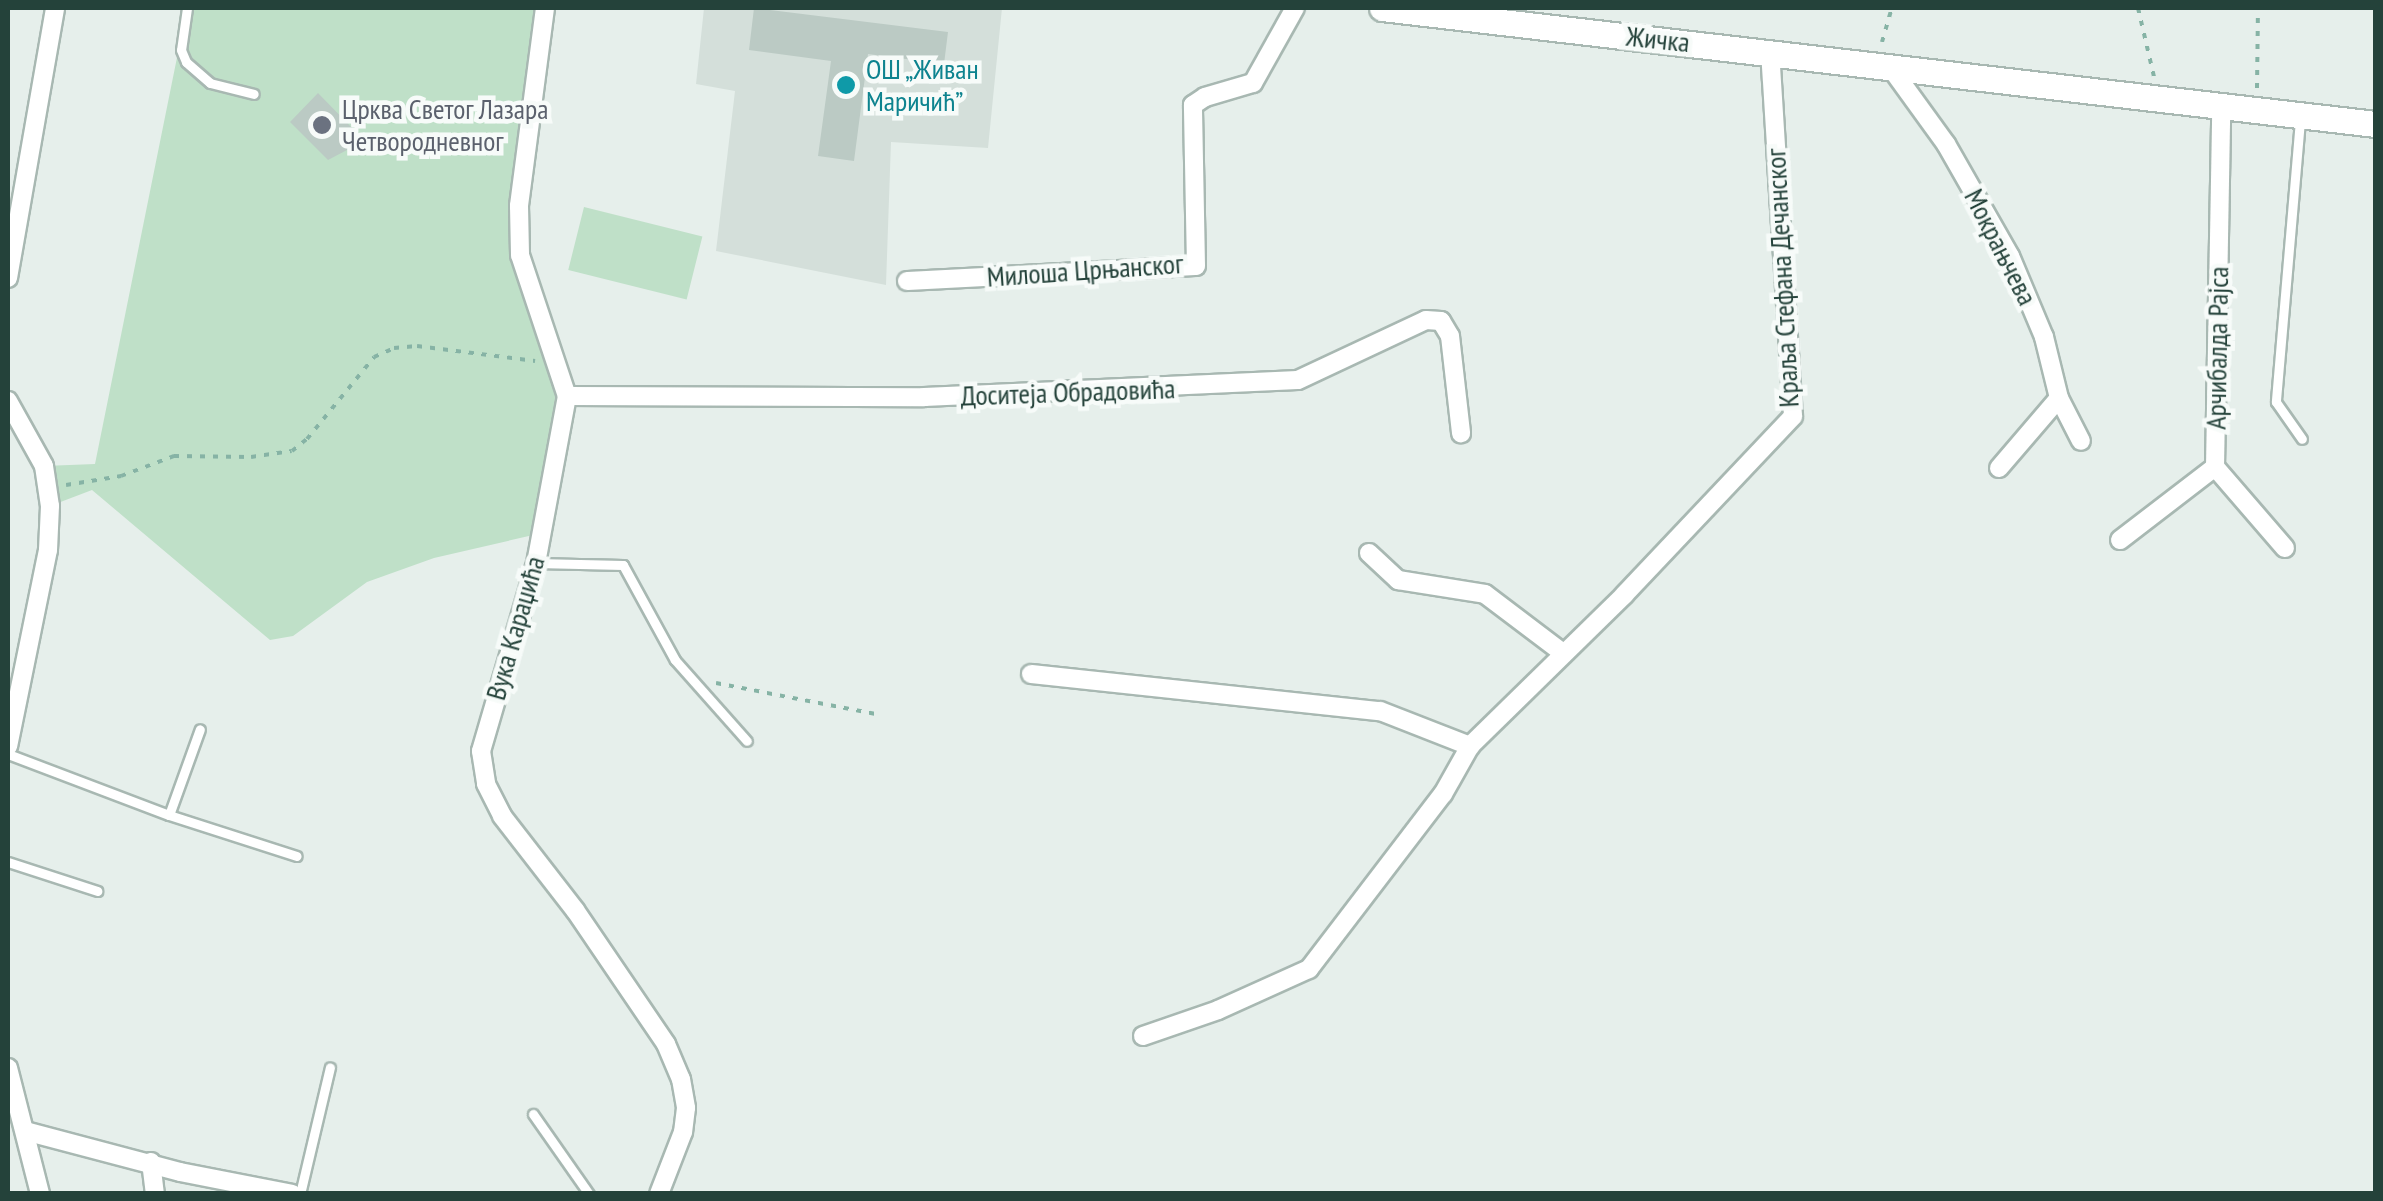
<!DOCTYPE html>
<html>
<head>
<meta charset="utf-8">
<style>
	body { margin:0 }
	#map { position:relative; width:2383px; height:1201px; overflow:hidden; background:#e6efeb; font-family:"PT Sans Narrow",sans-serif }
	div>[style] { position:absolute }
	[style*='--x'] { left:calc(var(--x)*1px); top:calc(var(--y)*1px); width:calc(var(--w)*1px); rotate:calc(var(--a)*1deg) }
	.built>* { inset:0; background:#d4dfda }
	.green>* { inset:0; background:#bfe0c8; transform-origin:0 0 }
	.building>* { inset:0; background:#bbcac4 }
	.path>* { height:4px; margin-top:-2px; transform-origin:0; background:repeating-linear-gradient(90deg,#86b3a5 0 5px,transparent 0 13px) }
	.roads { filter:drop-shadow(2px 0 #a8b8b2) drop-shadow(-2px 0 #a8b8b2) drop-shadow(0 2px #a8b8b2) drop-shadow(0 -2px #a8b8b2) }
	.service>* { height:9px; margin:-4.5px; padding:0 4.5px; transform-origin:4.5px; border-radius:4.5px; background:#fff }
	.minor>* { height:18px; margin:-9px; padding:0 9px; transform-origin:9px; border-radius:9px; background:#fff }
	.secondary>* { height:25px; margin:-12.5px; padding:0 12.5px; transform-origin:12.5px; border-radius:12.5px; background:#fff }
	.dots>* { width:28px; height:28px; translate:-50% -50%; box-sizing:border-box; border:5px solid #f7fbf9; border-radius:50% }
	span { translate:-50% -50%; white-space:nowrap; text-align:center; line-height:1.15; -webkit-text-stroke:9px #f7fbf9; paint-order:stroke }
	.street-label { font-size:28px; color:#24423a }
	.culture-label { font-size:28px; color:#0d838f }
	.left { translate:0 -50%; text-align:left }
	.worship-label { font-size:28px; color:#5b616d }
	.frame { position:absolute; inset:0; border:10px solid #24423a; pointer-events:none }
</style>
</head>
<body>
<div id="map">
	<div class="built">
		<div style="clip-path:polygon(704px 8px,1002px 8px,988px 148px,891px 142px,886px 285px,716px 251px,735px 91px,696px 84px)"></div>
	</div>
	<div class="green">
		<div style="clip-path:polygon(187px 8px,545px 8px,520px 255px,567px 396px,542px 533px,434px 558px,367px 582px,293px 636px,270px 640px,92px 490px,50px 506px,44px 466px,95px 464px)"></div>
		<div style="left:584px;top:207px;width:122px;height:65px;rotate:14deg"></div>
	</div>
	<div class="building">
		<div style="clip-path:polygon(754px 8px,948px 32px,944px 64px,868px 54px,854px 161px,818px 156px,831px 61px,749px 50px)"></div>
		<div style="clip-path:polygon(318px 93px,357px 133px,350px 138px,347px 150px,328px 160px,290px 122px)"></div>
	</div>
	<div class="path">
		<div style="--x:2138;--y:8;--w:71;--a:76.9"></div>
		<div style="--x:1882;--y:42;--w:35;--a:-74"></div>
		<div style="--x:2257;--y:88;--w:80;--a:-89.3"></div>
		<div style="--x:66;--y:485;--w:56;--a:-9.3"></div>
		<div style="--x:121;--y:476;--w:57;--a:-20.7"></div>
		<div style="--x:174;--y:456;--w:77;--a:0.7"></div>
		<div style="--x:251;--y:457;--w:41;--a:-8.3"></div>
		<div style="--x:292;--y:451;--w:19;--a:-39"></div>
		<div style="--x:307;--y:439;--w:106;--a:-50.7"></div>
		<div style="--x:374;--y:357;--w:22;--a:-24"></div>
		<div style="--x:394;--y:348;--w:23;--a:-5"></div>
		<div style="--x:417;--y:346;--w:119;--a:7.2"></div>
		<div style="--x:716;--y:683;--w:168;--a:11"></div>
	</div>
	<div class="roads">
		<div class="service">
			<div style="--x:187;--y:8;--w:42;--a:98.1"></div>
			<div style="--x:181;--y:50;--w:13;--a:67"></div>
			<div style="--x:186;--y:62;--w:32;--a:41"></div>
			<div style="--x:210;--y:83;--w:45;--a:14"></div>
			<div style="--x:2300;--y:120;--w:283;--a:94.9"></div>
			<div style="--x:2276;--y:402;--w:45;--a:54.9"></div>
			<div style="--x:536;--y:563;--w:87;--a:1.3"></div>
			<div style="--x:623;--y:565;--w:108;--a:61.3"></div>
			<div style="--x:675;--y:660;--w:108;--a:48.4"></div>
			<div style="--x:8;--y:754;--w:172;--a:20.8"></div>
			<div style="--x:169;--y:815;--w:134;--a:17.8"></div>
			<div style="--x:169;--y:815;--w:91;--a:-70.2"></div>
			<div style="--x:8;--y:862;--w:94;--a:18"></div>
			<div style="--x:533;--y:1114;--w:98;--a:55"></div>
			<div style="--x:300;--y:1194;--w:130;--a:-76.7"></div>
		</div>
		<div class="minor">
			<div style="--x:545;--y:8;--w:200;--a:97.5"></div>
			<div style="--x:519;--y:206;--w:49;--a:88.8"></div>
			<div style="--x:520;--y:255;--w:149;--a:71.6"></div>
			<div style="--x:567;--y:396;--w:170;--a:100.5"></div>
			<div style="--x:536;--y:563;--w:196;--a:106.3"></div>
			<div style="--x:481;--y:751;--w:33;--a:81"></div>
			<div style="--x:486;--y:784;--w:36;--a:63"></div>
			<div style="--x:502;--y:816;--w:119;--a:52.2"></div>
			<div style="--x:575;--y:910;--w:162;--a:55.8"></div>
			<div style="--x:666;--y:1044;--w:38;--a:67"></div>
			<div style="--x:681;--y:1079;--w:29;--a:80"></div>
			<div style="--x:686;--y:1108;--w:24;--a:97"></div>
			<div style="--x:683;--y:1132;--w:66;--a:111.2"></div>
			<div style="--x:1891;--y:68;--w:94;--a:54.1"></div>
			<div style="--x:1946;--y:144;--w:129;--a:60.3"></div>
			<div style="--x:2010;--y:256;--w:88;--a:67.2"></div>
			<div style="--x:2044;--y:337;--w:63;--a:76.2"></div>
			<div style="--x:2059;--y:398;--w:48;--a:62.9"></div>
			<div style="--x:8;--y:278;--w:274;--a:-80.1"></div>
			<div style="--x:907;--y:281;--w:289;--a:-3"></div>
			<div style="--x:1196;--y:266;--w:161;--a:-91.1"></div>
			<div style="--x:1193;--y:105;--w:14;--a:-34"></div>
			<div style="--x:1205;--y:97;--w:50;--a:-16.3"></div>
			<div style="--x:1253;--y:83;--w:86;--a:-60.8"></div>
			<div style="--x:567;--y:396;--w:357;--a:0.2"></div>
			<div style="--x:924;--y:397;--w:374;--a:-2.6"></div>
			<div style="--x:1298;--y:380;--w:141;--a:-25.1"></div>
			<div style="--x:1426;--y:320;--w:15;--a:4"></div>
			<div style="--x:1441;--y:321;--w:17;--a:59"></div>
			<div style="--x:1450;--y:336;--w:98;--a:83.5"></div>
			<div style="--x:8;--y:401;--w:74;--a:61"></div>
			<div style="--x:44;--y:466;--w:40;--a:81.5"></div>
			<div style="--x:50;--y:506;--w:44;--a:92.6"></div>
			<div style="--x:48;--y:550;--w:200;--a:101.5"></div>
			<div style="--x:2215;--y:467;--w:107;--a:49.2"></div>
			<div style="--x:1999;--y:468;--w:92;--a:-49.4"></div>
			<div style="--x:2120;--y:540;--w:120;--a:-37.5"></div>
			<div style="--x:2215;--y:467;--w:358;--a:-89"></div>
			<div style="--x:1369;--y:553;--w:40;--a:43"></div>
			<div style="--x:1398;--y:580;--w:88;--a:9.1"></div>
			<div style="--x:1485;--y:594;--w:98;--a:37.1"></div>
			<div style="--x:1031;--y:674;--w:351;--a:6.1"></div>
			<div style="--x:1380;--y:711;--w:97;--a:21.3"></div>
			<div style="--x:1143;--y:1036;--w:79;--a:-19.1"></div>
			<div style="--x:1218;--y:1010;--w:100;--a:-24.3"></div>
			<div style="--x:1309;--y:969;--w:220;--a:-52.6"></div>
			<div style="--x:1443;--y:794;--w:55;--a:-60.6"></div>
			<div style="--x:1470;--y:746;--w:216;--a:-44.4"></div>
			<div style="--x:1624;--y:595;--w:246;--a:-46.6"></div>
			<div style="--x:1793;--y:416;--w:366;--a:-93.6"></div>
			<div style="--x:8;--y:1068;--w:130;--a:75.7"></div>
			<div style="--x:25;--y:1131;--w:160;--a:14.8"></div>
			<div style="--x:180;--y:1172;--w:114;--a:11.1"></div>
			<div style="--x:151;--y:1162;--w:32;--a:83"></div>
		</div>
		<div class="secondary">
			<div style="--x:1382;--y:8;--w:1001;--a:6.66"></div>
		</div>
	</div>
	<div class="dots">
		<div style="left:846px;top:85px;background:#0f9aa8"></div>
		<div style="left:322px;top:125px;background:#6b7280"></div>
	</div>
	<div class="street-label">
		<span style="left:1658px;top:39px;rotate:6deg">Жичка</span>
		<span style="left:2001px;top:247px;rotate:63deg">Мокрањчева</span>
		<span style="left:1085px;top:270px;rotate:-4deg">Милоша Црњанског</span>
		<span style="left:1782px;top:278px;rotate:-93deg">Краља Стефана Дечанског</span>
		<span style="left:2217px;top:348px;rotate:-89deg">Арчибалда Рајса</span>
		<span style="left:1068px;top:392px;rotate:-2deg">Доситеја Обрадовића</span>
		<span style="left:515px;top:628px;rotate:-74deg">Вука Караџића</span>
	</div>
	<div class="culture-label">
		<span class="left" style="left:866px;top:85px">ОШ „Живан<br>Маричић”</span>
	</div>
	<div class="worship-label">
		<span class="left" style="left:342px;top:125px">Црква Светог Лазара<br>Четвородневног</span>
	</div>
	<div class="frame"></div>
</div>
</body>
</html>
